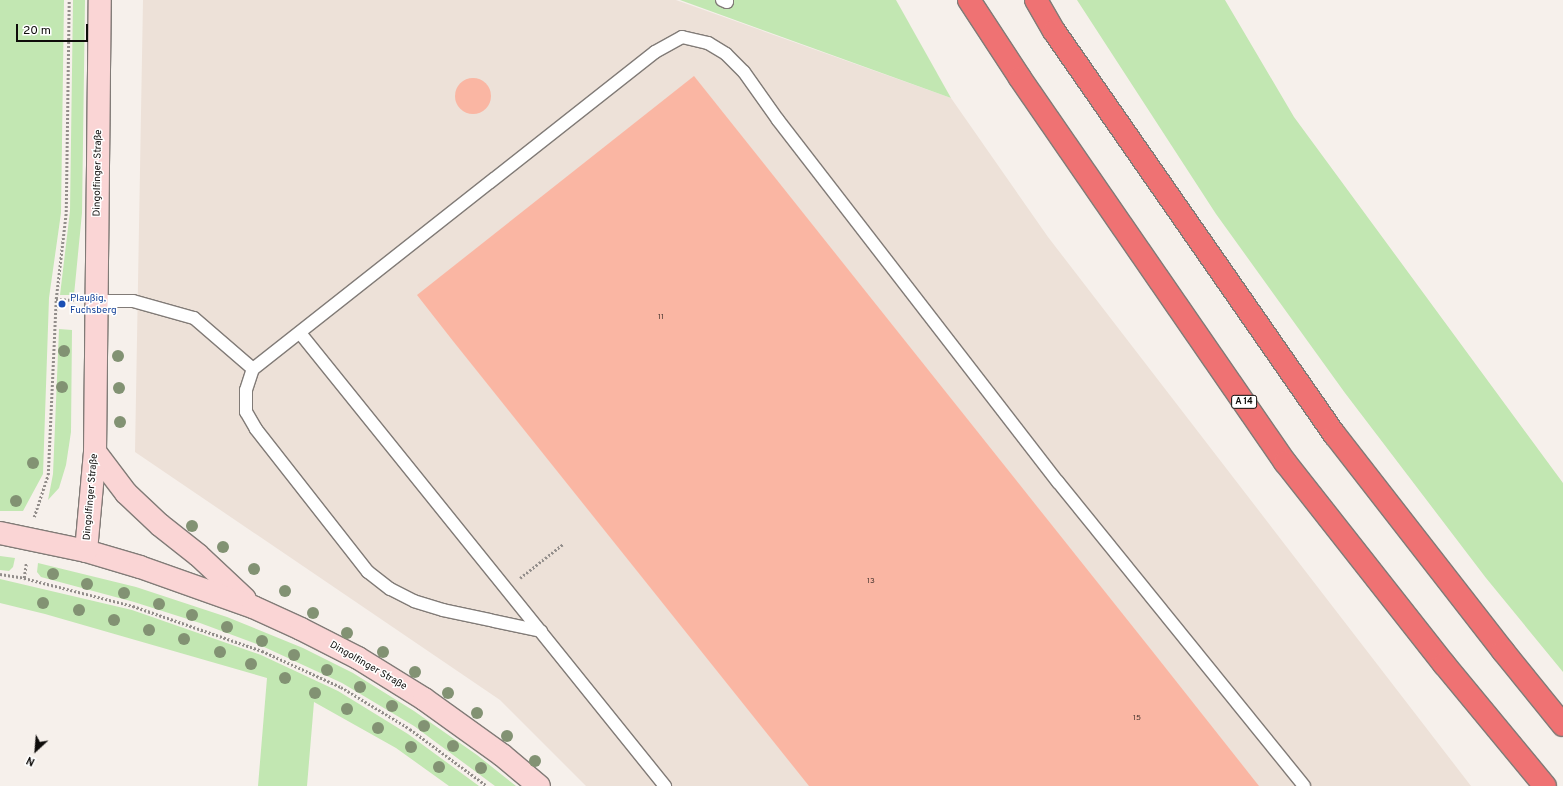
<!DOCTYPE html>
<html>
<head>
<meta charset="utf-8">
<style>
	body { margin:0 }
	#map { position:relative; width:1563px; height:786px; overflow:hidden; background:#f6f0eb; font-family:Overpass,sans-serif }
	div>[style] { position:absolute }
	[style*='--x'] { left:calc(var(--x)*1px); top:calc(var(--y)*1px); width:calc(var(--w)*1px); rotate:calc(var(--a)*1deg) }
	.built>* { inset:0; background:#ede1d8 }
	.green>* { inset:0; background:#c2e7b2 }
	.building>* { inset:0; background:#fab6a3 }
	.round { border-radius:50% }
	.path>* { height:2.5px; margin-top:-1.25px; transform-origin:0; background:repeating-linear-gradient(90deg,#938e8b 0 2px,transparent 0 4px) }
	.roads { filter:drop-shadow(1px 0 #817b77) drop-shadow(-1px 0 #817b77) drop-shadow(0 1px #817b77) drop-shadow(0 -1px #817b77) }
	.lane>* { height:12px; margin:-6px; padding:0 6px; transform-origin:6px; border-radius:6px; background:#fff }
	.secondary>* { height:22px; margin:-11px; padding:0 11px; transform-origin:11px; border-radius:11px; background:#fad5d5 }
	.highway>* { height:22px; margin:-11px; padding:0 11px; transform-origin:11px; border-radius:11px; background:#ef7273 }
	.trees>* { width:12px; height:12px; margin:-6px; border-radius:50%; background:#829273 }
	.dots>* { width:11px; height:11px; translate:-50% -50%; box-sizing:border-box; border:2px solid #fff; border-radius:50% }
	span { translate:-50% -50%; white-space:nowrap; text-align:center; line-height:1.15; -webkit-text-stroke:3px #fff; paint-order:stroke }
	.number-label { font-size:8px; color:#493630 }
	.number-label span { -webkit-text-stroke-width:0 }
	.shield-label span { padding:1px 3px; background:#fff; border:1px solid; border-radius:3px; -webkit-text-stroke-width:0 }
	.shield-label { font-size:9px; color:#0e0c0a; font-weight:700 }
	.street-label { font-size:10px; color:#0e0c0a }
	.transit-label { font-size:10px; color:#164399 }
	.left { translate:0 -50%; text-align:left }
	.north { position:absolute; left:16px; top:730px; width:40px; height:40px; -webkit-text-stroke:3px #fff; paint-order:stroke; rotate:206deg; font-size:11px; font-weight:700; line-height:16px; text-align:center; color:#0e0c0a }
	.north::after { content:''; display:block; margin:auto; width:14px; height:18px; background:#0e0c0a; clip-path:polygon(50% 0,100% 100%,50% 72%,0 100%) }
	.scale { position:absolute; left:16px; top:24px; width:72px; height:18px; box-sizing:border-box; border:2px solid #0e0c0a; border-top:0; padding-left:5px; font-size:12px; line-height:14px; white-space:nowrap; color:#0e0c0a; -webkit-text-stroke:3px #fff; paint-order:stroke }
</style>
</head>
<body>
<div id="map">
	<div class="built">
		<div style="clip-path:polygon(143px 0,676px 0,951px 98px,1048px 237px,1471px 786px,586px 786px,500px 700px,135px 452px)"></div>
	</div>
	<div class="green">
		<div style="clip-path:polygon(0 0,64px 0,61px 213px,49px 298px,43px 474px,23px 511px,0 511px)"></div>
		<div style="clip-path:polygon(73px 0,85px 0,82px 213px,74px 295px,60px 295px,70px 211px)"></div>
		<div style="clip-path:polygon(680px 0,896px 0,951px 98px)"></div>
		<div style="clip-path:polygon(1077px 0,1225px 0,1294px 117px,1563px 483px,1563px 672px,1486px 578px,1345px 393px,1216px 214px)"></div>
		<div style="clip-path:polygon(59px 329px,72px 330px,71px 432px,66px 465px,59px 488px,48px 500px,53px 474px)"></div>
		<div style="clip-path:polygon(0 556px,15px 558px,13px 567px,9px 571px,0 570px)"></div>
		<div style="clip-path:polygon(38px 563px,136px 587px,227px 617px,303px 648px,353px 673px,414px 711px,477px 755px,516px 786px,495px 786px,414px 726px,342px 683px,262px 646px,200px 623px,134px 602px,41px 577px,37px 572px)"></div>
		<div style="clip-path:polygon(0 579px,132px 610px,261px 655px,338px 691px,408px 734px,479px 786px,449px 786px,396px 748px,314px 702px,307px 786px,258px 786px,267px 678px,45px 614px,0 603px)"></div>
	</div>
	<div class="building">
		<div style="clip-path:polygon(694px 76px,1153px 652px,1259px 786px,809px 786px,453px 341px,417px 295px)"></div>
		<div class="round" style="left:455px;top:78px;width:36px;height:36px"></div>
	</div>
	<div class="path">
		<div style="--x:56;--y:299;--w:18;--a:3"></div>
		<div style="--x:34;--y:517;--w:44;--a:-71.6"></div>
		<div style="--x:48;--y:475;--w:176;--a:-87.4"></div>
		<div style="--x:56;--y:299;--w:88;--a:-83.4"></div>
		<div style="--x:66;--y:212;--w:212;--a:-89.2"></div>
		<div style="--x:0;--y:574;--w:24;--a:9"></div>
		<div style="--x:24;--y:578;--w:113;--a:14.4"></div>
		<div style="--x:133;--y:606;--w:137;--a:19.2"></div>
		<div style="--x:262;--y:651;--w:87;--a:24.5"></div>
		<div style="--x:341;--y:687;--w:81;--a:31.3"></div>
		<div style="--x:410;--y:729;--w:96;--a:36.5"></div>
		<div style="--x:24;--y:578;--w:15;--a:-82"></div>
		<div style="--x:520;--y:578;--w:55;--a:-38.3"></div>
	</div>
	<div class="roads">
		<div class="lane">
			<div style="--x:722;--y:0;--w:5;--a:22"></div>
			<div style="--x:727;--y:2;--w:2;--a:-90"></div>
			<div style="--x:96;--y:301;--w:37;--a:0"></div>
			<div style="--x:133;--y:301;--w:63;--a:15.6"></div>
			<div style="--x:194;--y:318;--w:78;--a:40.8"></div>
			<div style="--x:300;--y:333;--w:582;--a:51.14"></div>
			<div style="--x:541;--y:631;--w:100;--a:-167.9"></div>
			<div style="--x:443;--y:610;--w:30;--a:-163"></div>
			<div style="--x:414;--y:601;--w:27;--a:-153"></div>
			<div style="--x:390;--y:589;--w:28;--a:-142"></div>
			<div style="--x:368;--y:572;--w:182;--a:-128.1"></div>
			<div style="--x:256;--y:429;--w:20;--a:-120"></div>
			<div style="--x:246;--y:412;--w:22;--a:-90"></div>
			<div style="--x:246;--y:390;--w:22;--a:-72"></div>
			<div style="--x:253;--y:369;--w:512;--a:-38.26"></div>
			<div style="--x:655;--y:52;--w:31;--a:-29"></div>
			<div style="--x:682;--y:37;--w:27;--a:13"></div>
			<div style="--x:708;--y:43;--w:21;--a:31"></div>
			<div style="--x:726;--y:54;--w:25;--a:45"></div>
			<div style="--x:744;--y:72;--w:59;--a:54.7"></div>
			<div style="--x:778;--y:120;--w:458;--a:52.3"></div>
			<div style="--x:1058;--y:482;--w:391;--a:51"></div>
		</div>
		<div class="secondary">
			<div style="--x:95;--y:452;--w:51;--a:52.9"></div>
			<div style="--x:126;--y:493;--w:47;--a:43.3"></div>
			<div style="--x:160;--y:525;--w:48;--a:38.3"></div>
			<div style="--x:198;--y:555;--w:64;--a:43.1"></div>
			<div style="--x:0;--y:533;--w:88;--a:11.8"></div>
			<div style="--x:86;--y:551;--w:56;--a:16.5"></div>
			<div style="--x:140;--y:567;--w:120;--a:19.5"></div>
			<div style="--x:253;--y:607;--w:53;--a:24.6"></div>
			<div style="--x:301;--y:629;--w:64;--a:27"></div>
			<div style="--x:358;--y:658;--w:78;--a:31.8"></div>
			<div style="--x:424;--y:699;--w:96;--a:35.7"></div>
			<div style="--x:502;--y:755;--w:48;--a:40"></div>
			<div style="--x:86;--y:551;--w:99;--a:-84.8"></div>
			<div style="--x:95;--y:452;--w:452;--a:-89.4"></div>
		</div>
		<div class="highway">
			<div style="--x:969;--y:0;--w:93;--a:56.8"></div>
			<div style="--x:1020;--y:78;--w:467;--a:55.4"></div>
			<div style="--x:1285;--y:462;--w:257;--a:51.8"></div>
			<div style="--x:1444;--y:664;--w:158;--a:50.4"></div>
			<div style="--x:1036;--y:0;--w:36;--a:60"></div>
			<div style="--x:1054;--y:31;--w:492;--a:55.2"></div>
			<div style="--x:1335;--y:435;--w:274;--a:52.1"></div>
			<div style="--x:1503;--y:651;--w:95;--a:51"></div>
		</div>
	</div>
	<div class="trees">
		<div style="left:64px;top:351px"></div>
		<div style="left:118px;top:356px"></div>
		<div style="left:62px;top:387px"></div>
		<div style="left:119px;top:388px"></div>
		<div style="left:120px;top:422px"></div>
		<div style="left:33px;top:463px"></div>
		<div style="left:16px;top:501px"></div>
		<div style="left:192px;top:526px"></div>
		<div style="left:223px;top:547px"></div>
		<div style="left:254px;top:569px"></div>
		<div style="left:53px;top:574px"></div>
		<div style="left:87px;top:584px"></div>
		<div style="left:285px;top:591px"></div>
		<div style="left:124px;top:593px"></div>
		<div style="left:43px;top:603px"></div>
		<div style="left:159px;top:604px"></div>
		<div style="left:79px;top:610px"></div>
		<div style="left:313px;top:613px"></div>
		<div style="left:192px;top:615px"></div>
		<div style="left:114px;top:620px"></div>
		<div style="left:227px;top:627px"></div>
		<div style="left:149px;top:630px"></div>
		<div style="left:347px;top:633px"></div>
		<div style="left:184px;top:639px"></div>
		<div style="left:262px;top:641px"></div>
		<div style="left:220px;top:652px"></div>
		<div style="left:383px;top:652px"></div>
		<div style="left:294px;top:655px"></div>
		<div style="left:251px;top:664px"></div>
		<div style="left:327px;top:670px"></div>
		<div style="left:415px;top:672px"></div>
		<div style="left:285px;top:678px"></div>
		<div style="left:360px;top:687px"></div>
		<div style="left:315px;top:693px"></div>
		<div style="left:448px;top:693px"></div>
		<div style="left:392px;top:706px"></div>
		<div style="left:347px;top:709px"></div>
		<div style="left:477px;top:713px"></div>
		<div style="left:424px;top:726px"></div>
		<div style="left:378px;top:728px"></div>
		<div style="left:507px;top:736px"></div>
		<div style="left:453px;top:746px"></div>
		<div style="left:411px;top:747px"></div>
		<div style="left:535px;top:761px"></div>
		<div style="left:439px;top:767px"></div>
		<div style="left:481px;top:768px"></div>
	</div>
	<div class="dots">
		<div style="left:62px;top:304px;background:#1a4fb4"></div>
	</div>
	<div class="number-label">
		<span style="left:661px;top:318px">11</span>
		<span style="left:871px;top:582px">13</span>
		<span style="left:1137px;top:719px">15</span>
	</div>
	<div class="shield-label">
		<span style="left:1244px;top:402px">A 14</span>
	</div>
	<div class="street-label">
		<span style="left:98px;top:173px;rotate:-89deg">Dingolfinger Straße</span>
		<span style="left:91px;top:497px;rotate:-85deg">Dingolfinger Straße</span>
		<span style="left:368px;top:666px;rotate:30deg">Dingolfinger Straße</span>
	</div>
	<div class="transit-label">
		<span class="left" style="left:70px;top:304px">Plaußig,<br>Fuchsberg</span>
	</div>
	<div class="north">N</div>
	<div class="scale">20 m</div>
</div>
</body>
</html>
